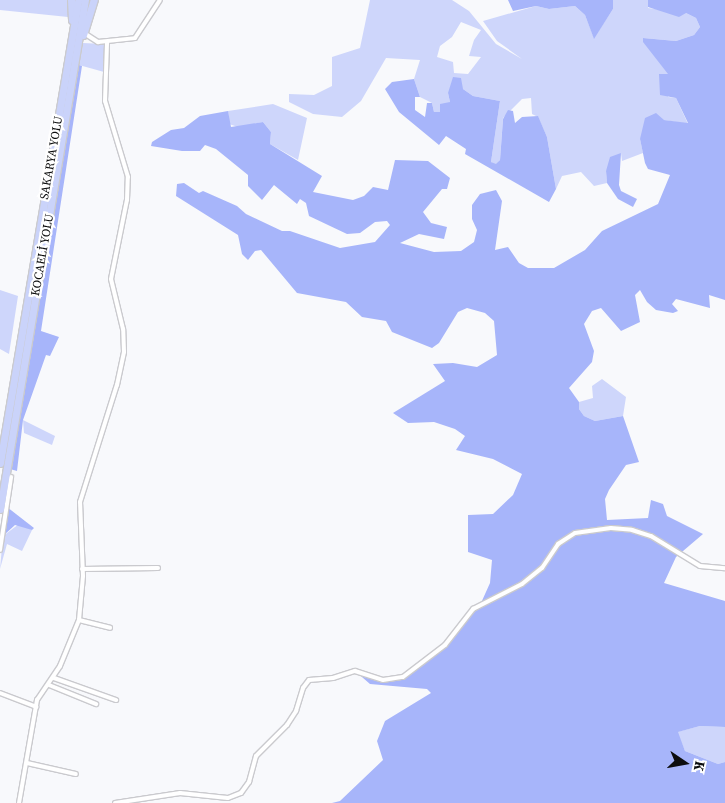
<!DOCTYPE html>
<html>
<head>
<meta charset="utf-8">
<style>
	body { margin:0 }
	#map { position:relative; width:725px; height:803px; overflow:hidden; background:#f8f9fc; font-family:"Source Serif 4",serif }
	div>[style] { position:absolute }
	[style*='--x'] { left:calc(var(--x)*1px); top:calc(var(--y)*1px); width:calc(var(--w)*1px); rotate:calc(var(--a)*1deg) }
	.green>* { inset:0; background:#ced6fb }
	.forest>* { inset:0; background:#a7b5fa }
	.roads { filter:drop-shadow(1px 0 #cacace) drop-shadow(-1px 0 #cacace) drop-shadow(0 1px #cacace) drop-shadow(0 -1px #cacace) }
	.minor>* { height:4px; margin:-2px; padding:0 2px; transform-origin:2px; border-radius:2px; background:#fff }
	.trunk>* { height:7px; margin:-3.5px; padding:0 3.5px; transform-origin:3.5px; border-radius:3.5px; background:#cad3fa }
	span { translate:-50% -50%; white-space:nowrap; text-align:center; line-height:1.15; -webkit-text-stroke:4.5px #fff; paint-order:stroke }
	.street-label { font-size:12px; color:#0c0d0e }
	.north { position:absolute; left:660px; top:738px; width:50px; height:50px; -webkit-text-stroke:4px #fff; paint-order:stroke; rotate:102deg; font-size:14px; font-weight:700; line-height:20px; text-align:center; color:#0c0d0e }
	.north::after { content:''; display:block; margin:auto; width:18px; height:22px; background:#0c0d0e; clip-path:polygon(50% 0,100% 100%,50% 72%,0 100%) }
</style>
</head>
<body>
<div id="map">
	<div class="green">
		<div style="clip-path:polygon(0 0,68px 0,68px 17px,0 10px)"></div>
		<div style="clip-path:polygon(evenodd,370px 0,452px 0,469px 11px,496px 44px,522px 59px,497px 41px,483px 21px,536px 6px,549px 9px,575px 6px,585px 15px,594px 38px,613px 9px,613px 0,648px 0,648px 8px,686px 13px,696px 18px,700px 27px,694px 35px,676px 41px,643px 38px,669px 74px,668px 97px,676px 98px,688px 124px,664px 120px,640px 139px,643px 153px,622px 161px,621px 153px,606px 171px,607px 183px,594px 186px,581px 172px,562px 176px,556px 189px,547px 137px,538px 117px,532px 114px,531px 98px,522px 99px,503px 118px,500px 160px,496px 165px,491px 162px,500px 101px,473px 96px,463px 89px,448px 93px,450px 102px,441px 112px,434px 112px,432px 103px,420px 97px,414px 79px,420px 60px,386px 58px,361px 101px,342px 117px,313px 114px,289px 102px,289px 94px,314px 95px,332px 86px,332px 57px,360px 48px,370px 0,461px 22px,481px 30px,474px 40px,469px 56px,481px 57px,468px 74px,454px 73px,453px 62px,437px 57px,440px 46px,452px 37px,461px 22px)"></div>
		<div style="clip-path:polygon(83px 43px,104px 44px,104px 72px,79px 65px)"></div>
		<div style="clip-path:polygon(273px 104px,307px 118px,298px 160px,270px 144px,271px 132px,263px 122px,238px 127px,229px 124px,228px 111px)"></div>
		<div style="clip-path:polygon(0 290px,18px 296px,9px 354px,0 349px)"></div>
		<div style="clip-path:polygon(602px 379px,626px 397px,623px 416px,595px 421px,584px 416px,579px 409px,579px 402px,593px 398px,592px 386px)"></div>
		<div style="clip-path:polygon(23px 420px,55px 436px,52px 445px,24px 433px)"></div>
		<div style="clip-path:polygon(19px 524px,32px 530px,22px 551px,7px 544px,0 569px,3px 536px)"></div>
		<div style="clip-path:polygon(700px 726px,725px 727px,725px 762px,718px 764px,685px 751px,677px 732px)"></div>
	</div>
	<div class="forest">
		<div style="clip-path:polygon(508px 0,613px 0,613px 9px,594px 39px,585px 15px,575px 6px,549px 9px,536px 6px,513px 11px)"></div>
		<div style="clip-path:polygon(648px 0,725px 0,725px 300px,709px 295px,710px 308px,676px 299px,672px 304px,678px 311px,673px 313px,656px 310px,647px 302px,640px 290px,635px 295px,640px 322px,621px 331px,601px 308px,592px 311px,584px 324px,594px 351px,592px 362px,569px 388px,579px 402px,579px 409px,584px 416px,595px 421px,623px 416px,639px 462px,626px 465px,609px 490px,605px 499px,607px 520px,648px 518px,651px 500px,663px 504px,667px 516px,703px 534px,676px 557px,664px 583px,725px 601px,725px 727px,700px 726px,678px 732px,685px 751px,718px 764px,725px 762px,725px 803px,332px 803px,340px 801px,383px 760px,377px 741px,385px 721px,431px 693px,427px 689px,370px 684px,355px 671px,383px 680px,403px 677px,459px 630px,481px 603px,490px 583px,492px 560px,468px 552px,468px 515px,493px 514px,513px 495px,522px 474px,493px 459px,456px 450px,465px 436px,455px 429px,434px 422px,408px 423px,393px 413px,445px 381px,433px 364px,453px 363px,477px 367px,497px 355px,494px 321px,485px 313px,467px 308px,458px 312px,439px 343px,432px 348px,392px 332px,386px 321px,362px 317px,346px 302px,297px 293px,261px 250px,255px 251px,248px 260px,242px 254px,238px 235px,176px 196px,177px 184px,184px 183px,199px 193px,203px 191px,237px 206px,246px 214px,282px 231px,290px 231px,340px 248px,375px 242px,390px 225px,387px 221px,375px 222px,360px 233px,347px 234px,309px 216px,306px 203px,300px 199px,297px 204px,274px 185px,262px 200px,248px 186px,248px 175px,216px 149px,205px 145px,200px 151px,182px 151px,151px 146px,152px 142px,171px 130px,184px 128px,200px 116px,228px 111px,231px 127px,263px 122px,271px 132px,270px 144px,322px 176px,313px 192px,353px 200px,364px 196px,373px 187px,388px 190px,395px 160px,428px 161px,450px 178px,447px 189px,442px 189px,423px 212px,431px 223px,447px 227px,444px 239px,419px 234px,400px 243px,434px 252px,461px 251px,474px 242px,477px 230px,472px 219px,472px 205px,480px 194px,496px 190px,502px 201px,495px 250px,508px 247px,519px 263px,528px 268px,554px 268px,585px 250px,602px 231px,658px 204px,670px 175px,648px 169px,645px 163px,640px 139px,645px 118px,656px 113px,664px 120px,688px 123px,676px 98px,660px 95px,659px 74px,668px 74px,643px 42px,643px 38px,676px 41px,694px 35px,700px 27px,696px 18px,686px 13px,679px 17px,648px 7px)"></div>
		<div style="clip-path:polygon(79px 65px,82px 66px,41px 331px,59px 337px,50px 356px,46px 355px,23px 420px,17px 471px,10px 469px)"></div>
		<div style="clip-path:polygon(453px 77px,461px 78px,463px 89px,473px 96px,500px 101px,491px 162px,496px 164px,500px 160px,503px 119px,508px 110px,513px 111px,515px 123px,522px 117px,538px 116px,547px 137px,556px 189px,549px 202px,465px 154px,466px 149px,446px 136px,439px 145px,399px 112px,385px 89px,392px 82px,414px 79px,420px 97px,415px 97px,415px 110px,425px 117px,427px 103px,432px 103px,434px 112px,440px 112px,440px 104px,450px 102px,448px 93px)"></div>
		<div style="clip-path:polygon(621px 153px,619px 185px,621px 191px,637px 199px,633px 207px,618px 199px,607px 183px,606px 171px,610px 157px)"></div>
		<div style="clip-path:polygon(7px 507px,34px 528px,32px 530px,15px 525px,3px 536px)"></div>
	</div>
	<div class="roads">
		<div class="minor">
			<div style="--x:84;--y:33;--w:17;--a:33"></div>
			<div style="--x:98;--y:42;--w:37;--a:-6"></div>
			<div style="--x:135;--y:38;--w:45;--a:-56.7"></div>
			<div style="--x:0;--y:550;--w:74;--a:-81.4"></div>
			<div style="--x:82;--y:569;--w:76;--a:-0.8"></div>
			<div style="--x:79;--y:620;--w:32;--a:14"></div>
			<div style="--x:54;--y:678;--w:66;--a:19.5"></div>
			<div style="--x:49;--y:685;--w:51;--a:22"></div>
			<div style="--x:0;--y:693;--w:39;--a:21"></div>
			<div style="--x:27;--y:763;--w:50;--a:12.7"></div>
			<div style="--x:19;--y:803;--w:105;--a:-80.1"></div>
			<div style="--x:37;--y:700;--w:41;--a:-55.9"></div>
			<div style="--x:60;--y:666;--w:50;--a:-67.6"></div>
			<div style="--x:79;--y:620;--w:44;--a:-84.8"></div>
			<div style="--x:83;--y:576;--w:74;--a:-92.3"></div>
			<div style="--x:80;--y:502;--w:123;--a:-72.5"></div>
			<div style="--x:117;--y:385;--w:34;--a:-78"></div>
			<div style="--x:124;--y:352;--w:23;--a:-92"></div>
			<div style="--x:123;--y:329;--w:51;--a:-103.5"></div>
			<div style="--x:111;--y:279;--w:81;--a:-78.6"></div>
			<div style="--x:127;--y:200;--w:23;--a:-88"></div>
			<div style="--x:128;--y:177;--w:79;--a:-106.8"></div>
			<div style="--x:105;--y:101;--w:58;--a:-88"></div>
			<div style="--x:115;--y:803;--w:66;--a:-8.7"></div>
			<div style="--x:180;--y:793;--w:48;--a:5.9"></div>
			<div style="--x:228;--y:798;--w:14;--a:-21"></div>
			<div style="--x:241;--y:793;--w:14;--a:-54"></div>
			<div style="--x:249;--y:782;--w:27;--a:-75"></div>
			<div style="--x:256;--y:756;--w:44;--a:-45"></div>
			<div style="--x:287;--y:725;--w:17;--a:-57"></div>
			<div style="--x:296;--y:711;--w:24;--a:-73"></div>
			<div style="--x:303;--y:688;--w:10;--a:-53"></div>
			<div style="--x:309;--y:680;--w:24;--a:-5"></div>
			<div style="--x:333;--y:678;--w:23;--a:-18"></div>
			<div style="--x:355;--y:671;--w:29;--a:18"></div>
			<div style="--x:383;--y:680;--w:20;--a:-9"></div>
			<div style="--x:403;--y:677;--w:53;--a:-37.3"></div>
			<div style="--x:445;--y:645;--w:46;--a:-52.1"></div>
			<div style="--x:473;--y:609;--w:55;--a:-27"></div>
			<div style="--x:522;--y:584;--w:26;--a:-39"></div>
			<div style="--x:542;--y:568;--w:29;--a:-56"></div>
			<div style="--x:558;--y:544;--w:20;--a:-33"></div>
			<div style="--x:575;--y:533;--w:36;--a:-8"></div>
			<div style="--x:611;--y:528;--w:21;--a:5"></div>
			<div style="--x:632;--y:530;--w:20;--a:18"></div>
			<div style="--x:651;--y:536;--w:57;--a:31.5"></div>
			<div style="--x:700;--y:566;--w:25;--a:5"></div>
		</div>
		<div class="trunk">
			<div style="--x:71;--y:0;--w:20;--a:87"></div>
			<div style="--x:83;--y:35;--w:37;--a:-73"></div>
			<div style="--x:0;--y:463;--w:470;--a:-80.4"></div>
			<div style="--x:0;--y:509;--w:516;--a:-80.52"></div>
		</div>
	</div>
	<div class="street-label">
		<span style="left:52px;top:158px;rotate:-80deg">SAKARYA YOLU</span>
		<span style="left:43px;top:255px;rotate:-80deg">KOCAELİ YOLU</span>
	</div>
	<div class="north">K</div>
</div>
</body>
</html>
